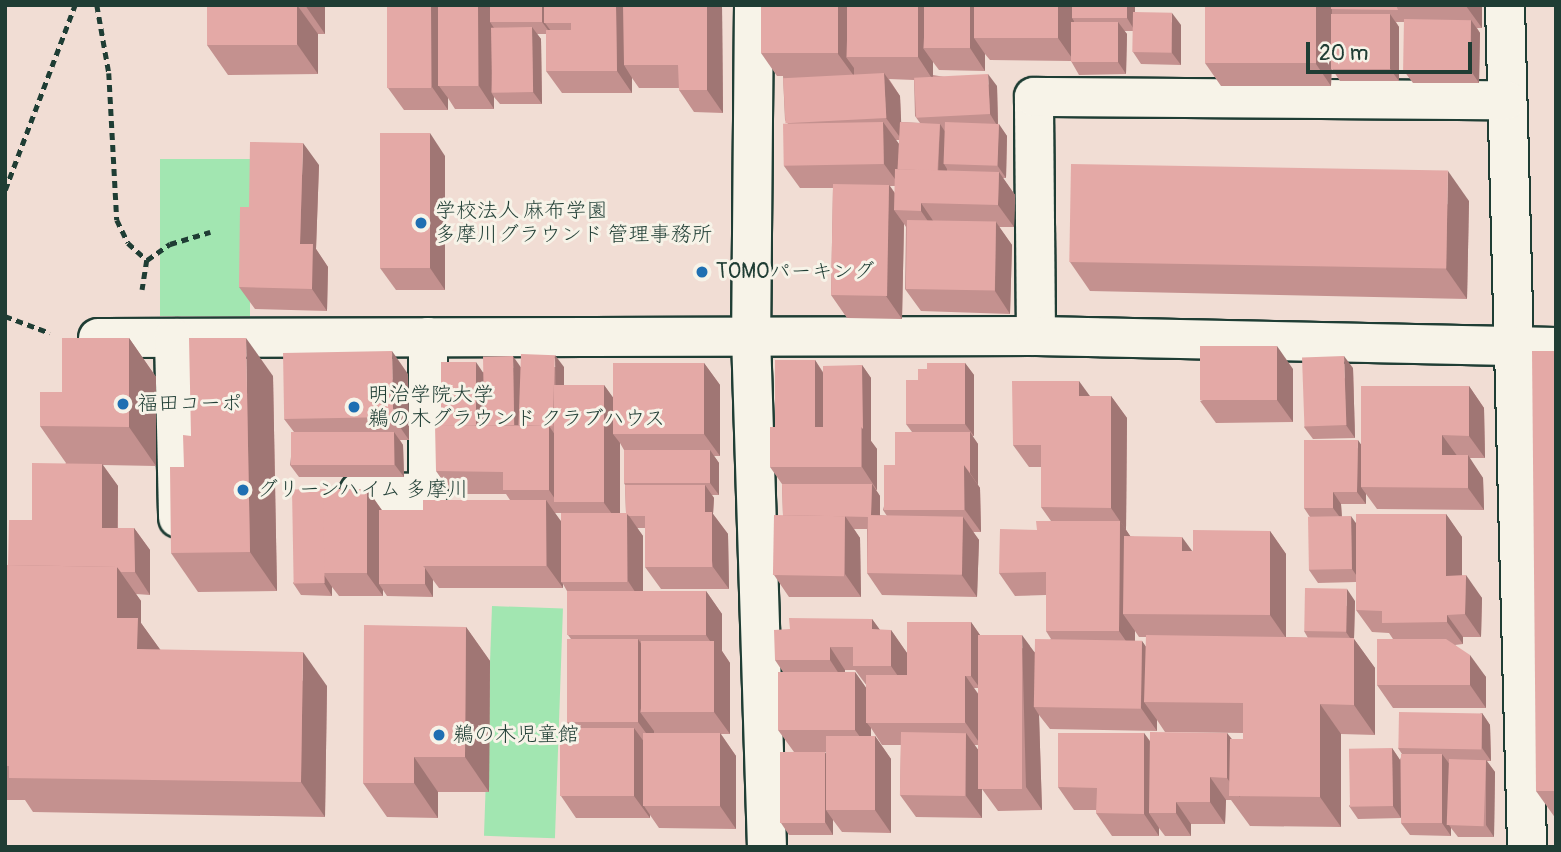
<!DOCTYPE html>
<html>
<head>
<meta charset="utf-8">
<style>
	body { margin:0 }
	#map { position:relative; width:1561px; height:852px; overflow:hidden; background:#f1ddd4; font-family:Pangolin,"Klee One",sans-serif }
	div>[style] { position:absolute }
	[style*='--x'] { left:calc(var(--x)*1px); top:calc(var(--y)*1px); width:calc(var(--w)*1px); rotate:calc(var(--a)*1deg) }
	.green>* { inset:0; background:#a2e6b1; transform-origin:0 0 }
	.path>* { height:4.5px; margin-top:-2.25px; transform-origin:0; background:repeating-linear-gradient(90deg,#1f3d34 0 7px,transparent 0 12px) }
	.roads { filter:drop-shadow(2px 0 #1f3d34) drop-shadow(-2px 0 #1f3d34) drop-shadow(0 2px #1f3d34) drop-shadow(0 -2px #1f3d34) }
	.minor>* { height:38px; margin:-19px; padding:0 19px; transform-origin:19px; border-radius:19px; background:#f7f3e8 }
	.wall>* { inset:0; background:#c4918f }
	.shaded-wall>* { inset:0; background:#a07674 }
	.building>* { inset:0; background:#e4a9a6; transform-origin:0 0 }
	.dots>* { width:19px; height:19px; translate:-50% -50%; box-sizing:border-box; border:4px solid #f7f3e8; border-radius:50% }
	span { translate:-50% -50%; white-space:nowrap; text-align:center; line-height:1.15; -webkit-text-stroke:6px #f7f3e8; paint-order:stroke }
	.poi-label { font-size:21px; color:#1f3d34 }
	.left { translate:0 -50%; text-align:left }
	.frame { position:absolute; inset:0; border:7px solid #1f3d34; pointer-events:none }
	.scale { position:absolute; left:1306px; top:42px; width:166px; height:32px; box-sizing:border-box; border:4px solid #1f3d34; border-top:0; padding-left:9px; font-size:21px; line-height:24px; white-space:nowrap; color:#1f3d34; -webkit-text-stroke:5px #f7f3e8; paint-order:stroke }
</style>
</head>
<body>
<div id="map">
	<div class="green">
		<div style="left:160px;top:159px;width:90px;height:157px"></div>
		<div style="left:492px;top:606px;width:71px;height:230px;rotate:2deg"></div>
	</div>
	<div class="path">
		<div style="--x:97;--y:5;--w:69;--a:80"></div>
		<div style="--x:109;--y:73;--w:147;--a:86.9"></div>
		<div style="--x:117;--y:220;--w:25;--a:64"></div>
		<div style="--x:128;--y:243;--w:25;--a:42"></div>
		<div style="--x:147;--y:260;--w:30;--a:99"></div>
		<div style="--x:5;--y:190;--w:198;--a:-69.3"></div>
		<div style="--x:147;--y:260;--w:28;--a:-35"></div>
		<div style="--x:170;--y:244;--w:42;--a:-16.7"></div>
		<div style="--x:5;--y:316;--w:48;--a:20.7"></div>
	</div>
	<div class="roads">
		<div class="minor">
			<div style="--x:754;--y:5;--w:331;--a:90.5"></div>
			<div style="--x:751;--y:336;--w:511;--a:88.21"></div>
			<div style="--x:1505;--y:5;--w:842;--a:88.5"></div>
			<div style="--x:1036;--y:336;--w:239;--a:-90.5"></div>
			<div style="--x:1034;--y:97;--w:472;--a:0.4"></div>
			<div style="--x:98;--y:338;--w:938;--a:-0.12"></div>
			<div style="--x:1036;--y:336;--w:520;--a:1.21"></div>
			<div style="--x:174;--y:338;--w:180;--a:88.7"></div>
			<div style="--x:359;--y:492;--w:69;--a:0.8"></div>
			<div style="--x:428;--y:493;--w:156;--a:-90"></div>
		</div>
	</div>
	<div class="wall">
		<div style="clip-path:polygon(207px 5px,325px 5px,325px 34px,318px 34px,318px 74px,228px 75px,207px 45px)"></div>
		<div style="clip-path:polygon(387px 5px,722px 5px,723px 113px,694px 112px,679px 90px,679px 88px,639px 88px,632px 78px,632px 93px,562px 93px,546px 71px,546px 34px,537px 34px,541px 39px,542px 104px,500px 104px,494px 97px,494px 109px,455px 109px,448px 98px,448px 110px,404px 110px,388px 88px)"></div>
		<div style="clip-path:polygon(evenodd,761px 5px,1135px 12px,1181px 25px,1181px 65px,1141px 64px,1133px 52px,1133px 31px,1124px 31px,1127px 34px,1126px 74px,1079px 75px,1071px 61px,990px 60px,985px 54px,985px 71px,939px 70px,933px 62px,933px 75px,997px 86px,998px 124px,1007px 136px,1006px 178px,1003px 178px,1015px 195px,1014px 227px,999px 227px,1012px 245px,1010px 314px,921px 311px,905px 289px,906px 227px,904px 224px,902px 319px,847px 318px,831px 295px,833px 188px,800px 188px,784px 166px,788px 124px,785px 120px,783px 76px,777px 76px,761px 53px,761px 5px,889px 79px,914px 80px,915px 116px,920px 123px,901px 122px,900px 96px,889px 79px,761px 5px,896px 140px,900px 140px,899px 163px,899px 144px,896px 140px,761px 5px,890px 186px,895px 186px,895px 193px,890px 186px)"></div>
		<div style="clip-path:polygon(1205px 5px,1482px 5px,1482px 28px,1477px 28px,1480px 33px,1479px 83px,1413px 83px,1404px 71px,1404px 22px,1396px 22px,1399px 27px,1399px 81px,1340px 81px,1332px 69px,1331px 86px,1221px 86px,1205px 63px)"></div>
		<div style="clip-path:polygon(445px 156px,445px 290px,396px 290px,380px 268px)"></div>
		<div style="clip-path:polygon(319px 165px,316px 249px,328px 267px,327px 311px,255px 309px,239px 287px,249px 207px)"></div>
		<div style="clip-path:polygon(1469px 201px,1467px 299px,1090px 291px,1070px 262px)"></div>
		<div style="clip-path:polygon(129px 338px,156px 377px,156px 466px,103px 465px,118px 486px,118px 528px,134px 528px,150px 550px,150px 595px,136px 594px,141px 601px,141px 623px,160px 650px,327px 686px,325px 817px,33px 812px,25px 800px,5px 800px,5px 565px,8px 565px,32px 520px,66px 463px,40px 426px,62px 392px)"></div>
		<div style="clip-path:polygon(1556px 351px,1556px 819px,1536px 791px)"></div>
		<div style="clip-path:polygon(815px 360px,823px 372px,862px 365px,871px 378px,871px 441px,877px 449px,877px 490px,876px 490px,880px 496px,880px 515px,887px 516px,883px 510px,895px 465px,912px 432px,906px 424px,918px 380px,927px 369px,965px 363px,974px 375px,974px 436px,972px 436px,978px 444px,978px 485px,980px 488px,981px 532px,973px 532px,979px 540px,977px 597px,882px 595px,867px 573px,867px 529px,854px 529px,860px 538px,861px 597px,789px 597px,774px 575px,783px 516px,782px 484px,770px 467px,775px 427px)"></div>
		<div style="clip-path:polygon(evenodd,704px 363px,720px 385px,720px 456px,714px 456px,719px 463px,719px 495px,712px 495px,714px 498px,713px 514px,728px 534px,729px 589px,661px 589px,645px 567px,645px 528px,637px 528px,643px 536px,643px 591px,706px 591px,722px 614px,722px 651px,730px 663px,730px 734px,721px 734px,736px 756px,736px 829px,659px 828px,650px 815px,650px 818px,576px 818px,561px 796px,571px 728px,567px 722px,571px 639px,568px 635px,567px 591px,563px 584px,563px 588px,439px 588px,433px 580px,433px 597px,387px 596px,383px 590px,383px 596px,339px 596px,332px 587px,332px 596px,301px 595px,293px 583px,367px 489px,382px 510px,423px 510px,510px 500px,506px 494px,452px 494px,436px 471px,440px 425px,483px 372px,521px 367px,564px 367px,564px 385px,604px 385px,613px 398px,704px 363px,620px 443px,624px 450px,624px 483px,625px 485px,626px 513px,620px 513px,620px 443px,704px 363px,555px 513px,563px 513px,561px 521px,555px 513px)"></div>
		<div style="clip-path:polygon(1353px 368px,1355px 438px,1313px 439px,1304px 427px)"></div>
		<div style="clip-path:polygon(1293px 369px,1293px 422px,1216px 423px,1200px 401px)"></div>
		<div style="clip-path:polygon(408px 374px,409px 440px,400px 440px,403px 445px,404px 477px,299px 477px,290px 465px,294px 432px,284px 419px)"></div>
		<div style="clip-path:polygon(273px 376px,277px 591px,198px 592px,171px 553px,184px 467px,191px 436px)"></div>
		<div style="clip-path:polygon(1469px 386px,1484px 408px,1485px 458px,1469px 458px,1483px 478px,1484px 510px,1377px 509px,1366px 494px,1366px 504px,1341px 504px,1342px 517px,1356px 523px,1446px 514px,1462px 537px,1462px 575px,1482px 598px,1481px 637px,1463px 637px,1463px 644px,1455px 645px,1486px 677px,1486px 708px,1393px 708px,1377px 685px,1393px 639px,1389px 633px,1372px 632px,1356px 610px,1356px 582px,1318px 583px,1309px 570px,1310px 517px,1304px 508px,1361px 444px)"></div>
		<div style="clip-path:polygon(evenodd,1090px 396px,1111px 396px,1127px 418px,1126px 530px,1130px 536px,1192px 551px,1270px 531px,1286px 554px,1286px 637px,1308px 638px,1304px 631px,1355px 601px,1354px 639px,1375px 668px,1375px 735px,1341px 734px,1341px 827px,1250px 826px,1231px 800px,1226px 800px,1225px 824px,1191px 824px,1191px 836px,1165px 836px,1159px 828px,1159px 836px,1112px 836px,1096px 813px,1096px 810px,1074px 810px,1058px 787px,1144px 733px,1150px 741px,1227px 733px,1232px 739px,1243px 739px,1243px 733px,1165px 732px,1157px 720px,1157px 731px,1050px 729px,1039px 715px,1042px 810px,998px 811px,982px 789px,982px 774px,982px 818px,916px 817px,900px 795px,901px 745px,882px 745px,871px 728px,871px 736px,875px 736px,891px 759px,891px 833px,842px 832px,833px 820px,833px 835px,789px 835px,781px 823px,826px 755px,826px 752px,794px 752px,778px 730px,783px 672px,775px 660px,872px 619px,880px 630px,891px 630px,907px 653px,907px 675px,971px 622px,980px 635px,1035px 652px,1051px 639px,1046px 631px,1046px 595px,1015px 596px,999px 573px,1037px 530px,1051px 521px,1041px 507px,1041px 467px,1029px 467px,1013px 445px,1090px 396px,1135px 631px,1139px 637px,1146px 637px,1146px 647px,1142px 641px,1135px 641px,1135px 631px,1090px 396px,845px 670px,855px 670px,867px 686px,867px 689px,855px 672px,845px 672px,845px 670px,1090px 396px,974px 688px,979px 688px,980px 696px,974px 688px,1090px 396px,974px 745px,981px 745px,981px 754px,974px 745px)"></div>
		<div style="clip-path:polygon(466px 627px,490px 661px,489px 792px,438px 792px,438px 818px,387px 817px,363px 783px)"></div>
		<div style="clip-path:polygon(1482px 713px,1490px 725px,1491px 761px,1487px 761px,1495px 772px,1494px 837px,1458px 837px,1451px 828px,1451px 836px,1410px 835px,1401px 823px,1401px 818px,1358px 819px,1349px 806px,1392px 748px,1400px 760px,1402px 754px,1398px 748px)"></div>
	</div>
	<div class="shaded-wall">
		<div style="clip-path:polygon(297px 5px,318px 34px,318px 74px,297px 44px)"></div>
		<div style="clip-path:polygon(305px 5px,325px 5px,325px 34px)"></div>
		<div style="clip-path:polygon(431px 5px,447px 5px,439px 86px,448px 98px,448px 110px,432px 87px)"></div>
		<div style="clip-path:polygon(478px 5px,493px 5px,490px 22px,494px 28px,491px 92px,494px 97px,494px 109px,479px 86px)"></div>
		<div style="clip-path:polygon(542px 5px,551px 5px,545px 23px,551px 31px,551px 34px,542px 22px)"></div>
		<div style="clip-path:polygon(616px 5px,631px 5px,624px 65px,632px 78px,632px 93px,617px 71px)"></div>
		<div style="clip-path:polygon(707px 5px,722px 5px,723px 113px,707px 90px)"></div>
		<div style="clip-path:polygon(838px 5px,849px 5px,846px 57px,854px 68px,854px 76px,838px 54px)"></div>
		<div style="clip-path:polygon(918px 5px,927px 5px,923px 48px,933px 62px,933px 80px,918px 57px)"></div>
		<div style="clip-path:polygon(970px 5px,986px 5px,974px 38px,985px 54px,985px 71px,970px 48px)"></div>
		<div style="clip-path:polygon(1058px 5px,1074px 5px,1072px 18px,1074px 21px,1074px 61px,1058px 38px)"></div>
		<div style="clip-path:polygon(1127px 5px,1135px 5px,1135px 31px,1127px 18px)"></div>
		<div style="clip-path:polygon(1316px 5px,1332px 5px,1331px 86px,1316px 64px)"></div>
		<div style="clip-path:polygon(1466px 5px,1482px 5px,1482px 28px,1466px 6px)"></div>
		<div style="clip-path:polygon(1172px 13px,1181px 25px,1181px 65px,1172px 53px)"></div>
		<div style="clip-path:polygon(1390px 14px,1399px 27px,1399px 81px,1390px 69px)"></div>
		<div style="clip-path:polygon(1471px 20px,1480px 33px,1479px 83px,1471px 71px)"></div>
		<div style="clip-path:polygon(1118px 22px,1127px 34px,1126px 74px,1118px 62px)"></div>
		<div style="clip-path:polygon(532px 27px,541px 39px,542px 104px,533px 92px)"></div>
		<div style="clip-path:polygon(884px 73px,900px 96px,902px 140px,886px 118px)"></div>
		<div style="clip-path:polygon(988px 74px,997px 86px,998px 127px,990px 114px)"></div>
		<div style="clip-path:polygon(883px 122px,899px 144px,900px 186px,884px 164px)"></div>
		<div style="clip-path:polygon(940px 124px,948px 136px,944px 164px,947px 169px,947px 188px,938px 176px)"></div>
		<div style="clip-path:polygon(999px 124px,1007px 136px,1006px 178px,997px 165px)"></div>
		<div style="clip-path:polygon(430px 133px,445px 156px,445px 290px,430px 268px)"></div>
		<div style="clip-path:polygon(303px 143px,319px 165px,316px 249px,328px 267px,327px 311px,312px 289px,300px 244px)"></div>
		<div style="clip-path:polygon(1448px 171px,1469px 201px,1467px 299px,1446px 269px)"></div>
		<div style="clip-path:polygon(999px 172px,1015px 195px,1014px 227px,998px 205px)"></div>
		<div style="clip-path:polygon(889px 185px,905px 208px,894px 210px,904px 224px,902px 319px,886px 296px)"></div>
		<div style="clip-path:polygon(921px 203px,936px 225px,936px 233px,921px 211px)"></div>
		<div style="clip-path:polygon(996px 222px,1012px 245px,1010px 314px,995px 291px)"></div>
		<div style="clip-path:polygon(129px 338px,156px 377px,156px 466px,129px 427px)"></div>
		<div style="clip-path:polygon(246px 338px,273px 376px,277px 591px,250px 552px)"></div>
		<div style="clip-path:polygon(1277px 346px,1293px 369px,1293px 422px,1277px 400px)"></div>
		<div style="clip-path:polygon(392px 351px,408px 374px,409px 440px,393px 417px)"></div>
		<div style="clip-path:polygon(555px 355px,564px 367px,564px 437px,556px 425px)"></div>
		<div style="clip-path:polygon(513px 356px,522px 369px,522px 425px,514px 425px)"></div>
		<div style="clip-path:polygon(1344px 356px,1353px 368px,1355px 438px,1346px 425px)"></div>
		<div style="clip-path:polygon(815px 360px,823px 373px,824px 447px,815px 434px)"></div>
		<div style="clip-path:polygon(476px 362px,484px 374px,484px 438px,475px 426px)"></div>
		<div style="clip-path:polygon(704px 363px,720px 385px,720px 456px,704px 434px)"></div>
		<div style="clip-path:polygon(965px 363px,974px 375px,974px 436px,965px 424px)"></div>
		<div style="clip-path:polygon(862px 365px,871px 378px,871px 441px,877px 449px,877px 490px,862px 467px)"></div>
		<div style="clip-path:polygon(1079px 381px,1095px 403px,1079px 396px)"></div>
		<div style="clip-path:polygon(604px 385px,620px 407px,613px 434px,620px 443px,620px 525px,604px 503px)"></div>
		<div style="clip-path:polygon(1469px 386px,1484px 408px,1485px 458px,1469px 436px)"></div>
		<div style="clip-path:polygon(1111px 396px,1127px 418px,1126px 530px,1111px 508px)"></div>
		<div style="clip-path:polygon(549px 426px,564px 448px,557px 502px,549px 490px)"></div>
		<div style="clip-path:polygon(394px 432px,403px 445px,404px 477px,395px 465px)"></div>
		<div style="clip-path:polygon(970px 432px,978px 444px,978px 485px,970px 473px)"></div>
		<div style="clip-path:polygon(1442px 435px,1458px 457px,1442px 455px)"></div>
		<div style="clip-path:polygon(1358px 440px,1366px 452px,1361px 487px,1366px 494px,1366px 504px,1357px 492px)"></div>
		<div style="clip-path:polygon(710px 450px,719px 463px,719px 495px,710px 483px)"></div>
		<div style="clip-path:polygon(1468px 455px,1483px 478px,1484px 510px,1468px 488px)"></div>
		<div style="clip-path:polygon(102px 464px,118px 486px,117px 550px,102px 528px)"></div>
		<div style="clip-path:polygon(964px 465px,980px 488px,981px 532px,965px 510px)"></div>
		<div style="clip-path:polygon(872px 484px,880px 496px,880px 529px,871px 517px)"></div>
		<div style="clip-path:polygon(705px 485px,714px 498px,713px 514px,728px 534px,729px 589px,713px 567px,705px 516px)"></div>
		<div style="clip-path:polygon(367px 489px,383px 512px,379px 584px,383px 590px,383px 596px,367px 574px)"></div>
		<div style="clip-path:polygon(1333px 492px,1341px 504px,1342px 520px,1333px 508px)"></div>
		<div style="clip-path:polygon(546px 500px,562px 523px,561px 582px,563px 584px,563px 588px,547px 566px)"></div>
		<div style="clip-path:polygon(627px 513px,643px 536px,643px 604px,628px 581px)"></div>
		<div style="clip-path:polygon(1446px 514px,1462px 537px,1462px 598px,1446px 576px)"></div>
		<div style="clip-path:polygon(845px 516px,860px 538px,861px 597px,845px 574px)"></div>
		<div style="clip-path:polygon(1351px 516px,1360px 529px,1361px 582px,1352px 569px)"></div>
		<div style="clip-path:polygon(963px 517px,979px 540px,977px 597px,961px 574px)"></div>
		<div style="clip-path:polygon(1120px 521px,1135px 543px,1123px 614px,1135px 631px,1135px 654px,1119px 631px)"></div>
		<div style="clip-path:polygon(134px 528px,150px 550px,150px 595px,135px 572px)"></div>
		<div style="clip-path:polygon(1270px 531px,1286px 554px,1286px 638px,1270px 615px)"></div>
		<div style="clip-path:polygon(1182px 537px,1198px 559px,1182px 551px)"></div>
		<div style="clip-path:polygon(117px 567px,141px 601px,141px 623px,162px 652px,137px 649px,117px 618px)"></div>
		<div style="clip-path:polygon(425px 568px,433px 580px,433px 597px,425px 584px)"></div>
		<div style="clip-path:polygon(324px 575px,332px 587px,332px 596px,324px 583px)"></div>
		<div style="clip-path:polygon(1466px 575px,1482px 598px,1481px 637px,1465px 614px)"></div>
		<div style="clip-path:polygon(1347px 589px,1355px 601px,1354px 639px,1375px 668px,1375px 735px,1354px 705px,1354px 644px,1346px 632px)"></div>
		<div style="clip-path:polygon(706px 591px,722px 614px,722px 651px,730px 663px,730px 734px,714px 712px,714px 647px,706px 635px)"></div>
		<div style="clip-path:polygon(1447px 615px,1463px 637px,1463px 644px,1447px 622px)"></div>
		<div style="clip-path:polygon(872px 619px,888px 641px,872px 629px)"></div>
		<div style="clip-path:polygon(971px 622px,980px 635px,980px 688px,971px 676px)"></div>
		<div style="clip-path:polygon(466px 627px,490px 661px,489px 792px,465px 757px)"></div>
		<div style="clip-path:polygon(891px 630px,907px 653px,907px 689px,891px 666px)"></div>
		<div style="clip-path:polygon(1022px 635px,1038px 657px,1034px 707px,1039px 715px,1042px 810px,1026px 787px)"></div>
		<div style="clip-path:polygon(638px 639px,653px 662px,640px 712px,654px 731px,654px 744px,638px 722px)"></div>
		<div style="clip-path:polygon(1142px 641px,1157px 663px,1144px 702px,1157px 720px,1157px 731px,1141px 708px)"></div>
		<div style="clip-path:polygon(830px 647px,845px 670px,845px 683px,830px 660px)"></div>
		<div style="clip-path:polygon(303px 652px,327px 686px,325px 817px,301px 782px)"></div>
		<div style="clip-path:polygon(1470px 655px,1486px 677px,1486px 708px,1470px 685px)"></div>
		<div style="clip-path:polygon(855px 672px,871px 695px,867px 723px,871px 728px,871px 752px,855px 730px)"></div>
		<div style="clip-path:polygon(965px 675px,980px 697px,981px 745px,965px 722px)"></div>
		<div style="clip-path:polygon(1320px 704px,1341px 734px,1341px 827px,1320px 797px)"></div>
		<div style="clip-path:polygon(1482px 713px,1490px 725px,1491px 761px,1482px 748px)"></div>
		<div style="clip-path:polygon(634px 728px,650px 750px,644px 806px,650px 815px,650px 818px,634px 796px)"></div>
		<div style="clip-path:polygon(720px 733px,736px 756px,736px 829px,720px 806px)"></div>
		<div style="clip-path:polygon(966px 733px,982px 755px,982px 818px,966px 796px)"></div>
		<div style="clip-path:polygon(1144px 733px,1160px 756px,1149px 813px,1159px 828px,1159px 836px,1144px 814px)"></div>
		<div style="clip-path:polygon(1227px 733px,1243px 755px,1240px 797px,1227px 778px)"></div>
		<div style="clip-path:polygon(875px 736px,891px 759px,891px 833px,875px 810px)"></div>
		<div style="clip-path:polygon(1392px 748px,1400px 760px,1401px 818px,1393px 806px)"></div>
		<div style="clip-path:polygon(825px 752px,833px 765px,826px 810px,833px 820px,833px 835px,825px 822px)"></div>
		<div style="clip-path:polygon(1442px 754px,1451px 766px,1449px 825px,1451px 828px,1451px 836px,1442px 823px)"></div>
		<div style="clip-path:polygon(414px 757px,438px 792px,438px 818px,414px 783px)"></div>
		<div style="clip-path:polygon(1486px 760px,1495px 772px,1494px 837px,1486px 825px)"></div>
		<div style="clip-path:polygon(1210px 777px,1226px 800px,1225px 824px,1210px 802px)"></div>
		<div style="clip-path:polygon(1176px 802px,1191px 824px,1191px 836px,1176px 813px)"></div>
	</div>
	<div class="building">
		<div style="left:207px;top:5px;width:90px;height:40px"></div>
		<div style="left:387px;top:5px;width:44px;height:83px"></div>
		<div style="left:438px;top:5px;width:40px;height:81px"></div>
		<div style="left:490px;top:5px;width:52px;height:17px"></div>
		<div style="left:544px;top:5px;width:27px;height:18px"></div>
		<div style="clip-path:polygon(571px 5px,616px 5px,617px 71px,546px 71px,546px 30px,571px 30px)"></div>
		<div style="clip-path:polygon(623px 5px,707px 5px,707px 90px,679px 90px,678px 65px,624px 65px)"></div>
		<div style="left:761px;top:5px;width:77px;height:48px"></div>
		<div style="left:847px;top:5px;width:71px;height:52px"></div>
		<div style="left:924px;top:5px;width:46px;height:43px"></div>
		<div style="left:974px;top:5px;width:84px;height:33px"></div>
		<div style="left:1072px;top:5px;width:55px;height:13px"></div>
		<div style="left:1205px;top:5px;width:111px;height:58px"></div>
		<div style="clip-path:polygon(1331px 5px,1396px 5px,1398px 10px,1331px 9px)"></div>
		<div style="left:1396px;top:5px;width:70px;height:1px"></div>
		<div style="left:1133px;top:12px;width:39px;height:40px;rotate:1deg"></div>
		<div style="left:1331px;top:14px;width:59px;height:55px"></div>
		<div style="left:1404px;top:19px;width:67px;height:52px;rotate:1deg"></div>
		<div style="left:1071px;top:22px;width:47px;height:40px"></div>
		<div style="left:532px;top:27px;width:65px;height:41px;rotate:89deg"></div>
		<div style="left:884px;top:73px;width:45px;height:101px;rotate:87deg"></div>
		<div style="left:988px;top:74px;width:40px;height:74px;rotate:87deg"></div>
		<div style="left:883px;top:122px;width:42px;height:100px;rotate:89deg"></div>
		<div style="left:900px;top:122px;width:40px;height:47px;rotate:3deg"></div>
		<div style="left:945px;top:122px;width:54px;height:42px;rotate:2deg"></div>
		<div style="left:380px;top:133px;width:50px;height:135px"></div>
		<div style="clip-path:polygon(250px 142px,303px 143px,300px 244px,313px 244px,312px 289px,239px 287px,240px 207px,249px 207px)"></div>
		<div style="left:1071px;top:164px;width:377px;height:98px;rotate:1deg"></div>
		<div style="clip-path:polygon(895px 169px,999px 172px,998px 205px,921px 203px,921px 211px,894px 210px)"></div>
		<div style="left:833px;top:184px;width:56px;height:111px;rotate:1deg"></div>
		<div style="left:907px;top:220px;width:89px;height:69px;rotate:1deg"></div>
		<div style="clip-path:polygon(62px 338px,129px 338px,129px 427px,40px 426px,40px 392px,62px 392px)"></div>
		<div style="clip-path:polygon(189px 338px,246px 338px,250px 552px,171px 553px,170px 467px,184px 467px,183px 435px,191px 436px)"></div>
		<div style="left:1277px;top:346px;width:54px;height:77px;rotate:90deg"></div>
		<div style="left:392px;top:351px;width:66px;height:109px;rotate:89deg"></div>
		<div style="clip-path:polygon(1532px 351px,1556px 351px,1556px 791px,1536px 791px)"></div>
		<div style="left:521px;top:354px;width:34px;height:71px;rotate:2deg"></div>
		<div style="left:513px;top:356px;width:69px;height:30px;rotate:89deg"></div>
		<div style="left:1344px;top:356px;width:69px;height:42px;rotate:88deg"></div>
		<div style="left:815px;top:360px;width:67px;height:40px;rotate:90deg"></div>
		<div style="left:441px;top:362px;width:35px;height:63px"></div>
		<div style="left:613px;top:363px;width:91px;height:71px"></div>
		<div style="clip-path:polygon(927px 363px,965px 363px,965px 424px,906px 424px,906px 380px,918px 380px,918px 369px,927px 369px)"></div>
		<div style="clip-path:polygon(862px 365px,863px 429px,861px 427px,823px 427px,823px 366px)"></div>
		<div style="clip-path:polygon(1012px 381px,1079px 381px,1079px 396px,1111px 396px,1111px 508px,1041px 507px,1041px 445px,1013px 445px)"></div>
		<div style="left:554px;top:385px;width:50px;height:117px"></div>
		<div style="clip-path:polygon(1361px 386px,1469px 386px,1469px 436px,1442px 435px,1442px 455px,1468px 455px,1468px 488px,1361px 487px)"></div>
		<div style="clip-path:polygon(435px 425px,549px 426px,549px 490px,503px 490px,503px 472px,436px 471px)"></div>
		<div style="left:770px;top:427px;width:91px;height:40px"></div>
		<div style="left:291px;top:432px;width:103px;height:33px"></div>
		<div style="clip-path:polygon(895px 432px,970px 432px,970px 473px,964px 465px,895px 465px)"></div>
		<div style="clip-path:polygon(1304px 440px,1358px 440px,1357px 492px,1333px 492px,1333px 508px,1304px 508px)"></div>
		<div style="left:624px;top:450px;width:86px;height:33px"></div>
		<div style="clip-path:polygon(32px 463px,102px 464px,102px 528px,134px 528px,135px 572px,121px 572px,117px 567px,8px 565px,9px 520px,32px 520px)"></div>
		<div style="left:884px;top:465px;width:80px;height:45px"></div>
		<div style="clip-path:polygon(782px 484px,872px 484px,871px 515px,868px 515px,868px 517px,783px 515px)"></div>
		<div style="clip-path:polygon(625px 485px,705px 485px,705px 512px,645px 512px,645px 516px,629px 516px,626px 513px)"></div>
		<div style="left:323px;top:489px;width:44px;height:84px"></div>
		<div style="left:323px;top:489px;width:94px;height:31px;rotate:89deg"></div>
		<div style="left:423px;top:500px;width:123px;height:66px"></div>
		<div style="clip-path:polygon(379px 510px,423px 510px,423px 566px,425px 568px,425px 584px,379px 584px)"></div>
		<div style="left:645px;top:512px;width:67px;height:55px"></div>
		<div style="left:561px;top:513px;width:66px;height:69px"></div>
		<div style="clip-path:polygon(1356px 514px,1446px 514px,1446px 576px,1466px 575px,1465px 614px,1447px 615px,1447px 622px,1382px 623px,1382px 611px,1356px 610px)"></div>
		<div style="left:774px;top:515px;width:71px;height:60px;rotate:1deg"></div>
		<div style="left:868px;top:515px;width:95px;height:58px;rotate:1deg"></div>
		<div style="left:1351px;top:516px;width:53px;height:43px;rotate:89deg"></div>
		<div style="clip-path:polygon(1036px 521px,1120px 521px,1119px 631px,1046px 631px,1046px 572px,999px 573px,1000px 529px,1037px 530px)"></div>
		<div style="clip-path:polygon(1193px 530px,1270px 531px,1270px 615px,1123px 614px,1124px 536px,1182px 537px,1182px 551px,1193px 551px)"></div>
		<div style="clip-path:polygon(5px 565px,117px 567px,117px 618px,138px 618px,137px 649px,303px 652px,301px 782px,9px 778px,9px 766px,5px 766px)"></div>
		<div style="left:1305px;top:588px;width:42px;height:43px;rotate:1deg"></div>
		<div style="left:567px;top:591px;width:139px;height:44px"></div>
		<div style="clip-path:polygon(789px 618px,872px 619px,872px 629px,891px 630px,891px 666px,853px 666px,853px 647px,830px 647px,830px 660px,775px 660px,774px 630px,790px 629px)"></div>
		<div style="clip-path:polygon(907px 622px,971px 622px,971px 676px,965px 676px,965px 675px,907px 675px)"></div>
		<div style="clip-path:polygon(364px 625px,466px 627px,465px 757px,414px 757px,414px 783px,363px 783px)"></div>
		<div style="left:978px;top:635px;width:44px;height:154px"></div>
		<div style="clip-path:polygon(1146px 635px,1354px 638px,1354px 705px,1320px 704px,1320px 797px,1229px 796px,1230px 739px,1243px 739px,1243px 703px,1144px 702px)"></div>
		<div style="left:567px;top:639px;width:71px;height:83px"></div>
		<div style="left:1035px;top:639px;width:107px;height:68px;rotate:1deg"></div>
		<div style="clip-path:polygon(1377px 639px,1446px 639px,1470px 655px,1470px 685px,1377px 685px)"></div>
		<div style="left:641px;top:641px;width:73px;height:71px"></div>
		<div style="left:778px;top:672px;width:77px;height:58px"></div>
		<div style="left:866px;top:675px;width:99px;height:48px"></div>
		<div style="left:1399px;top:712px;width:83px;height:36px;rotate:1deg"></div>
		<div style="left:560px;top:728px;width:74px;height:68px"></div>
		<div style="left:901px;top:732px;width:65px;height:63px;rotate:1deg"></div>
		<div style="clip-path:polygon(1150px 732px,1227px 733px,1227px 778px,1210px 777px,1210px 802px,1176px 802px,1176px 813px,1149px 813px)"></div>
		<div style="left:643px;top:733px;width:77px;height:73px"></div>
		<div style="clip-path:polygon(1058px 733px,1144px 733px,1144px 814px,1096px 813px,1097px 788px,1058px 787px)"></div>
		<div style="left:826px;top:736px;width:49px;height:74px"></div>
		<div style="left:1392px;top:748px;width:58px;height:43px;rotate:89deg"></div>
		<div style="left:780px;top:752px;width:45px;height:71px"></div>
		<div style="left:1401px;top:754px;width:41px;height:69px"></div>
		<div style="left:1449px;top:759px;width:37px;height:66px;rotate:2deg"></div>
	</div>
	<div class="dots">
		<div style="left:421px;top:223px;background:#1f6fb2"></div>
		<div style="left:702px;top:272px;background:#1f6fb2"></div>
		<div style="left:123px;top:404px;background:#1f6fb2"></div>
		<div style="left:354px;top:407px;background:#1f6fb2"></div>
		<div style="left:243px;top:490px;background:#1f6fb2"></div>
		<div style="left:439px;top:735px;background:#1f6fb2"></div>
	</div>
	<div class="poi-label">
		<span class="left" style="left:435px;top:223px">学校法人 麻布学園<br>多摩川グラウンド 管理事務所</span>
		<span class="left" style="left:716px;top:272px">TOMOパーキング</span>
		<span class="left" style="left:368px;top:407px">明治学院大学<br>鵜の木グラウンド クラブハウス</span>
		<span class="left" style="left:137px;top:404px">福田コーポ</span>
		<span class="left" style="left:257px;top:490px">グリーンハイム 多摩川</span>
		<span class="left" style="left:453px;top:735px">鵜の木児童館</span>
	</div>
	<div class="frame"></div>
	<div class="scale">20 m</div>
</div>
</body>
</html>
